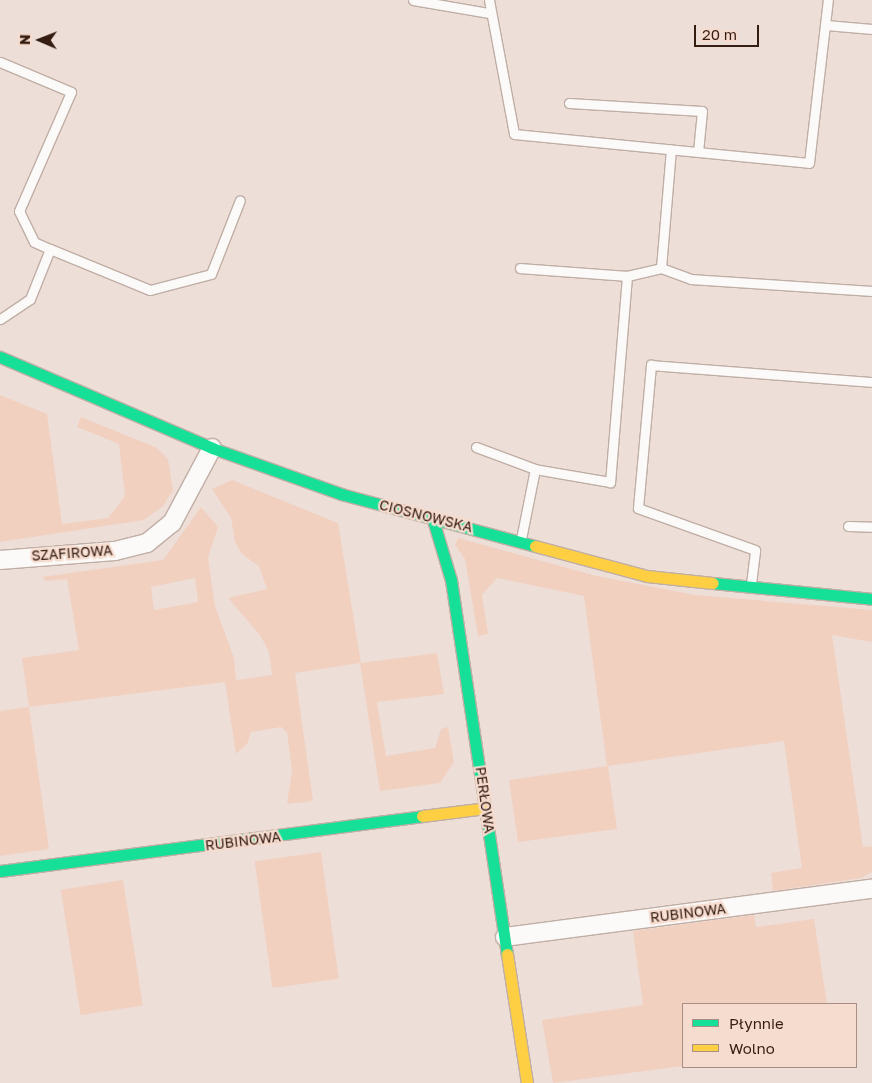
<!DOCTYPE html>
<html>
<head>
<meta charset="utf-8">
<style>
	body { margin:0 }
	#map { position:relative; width:872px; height:1083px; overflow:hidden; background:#edded8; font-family:"Golos Text",sans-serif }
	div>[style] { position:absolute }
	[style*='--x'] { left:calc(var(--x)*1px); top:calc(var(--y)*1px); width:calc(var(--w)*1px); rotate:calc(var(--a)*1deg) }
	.green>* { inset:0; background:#f2d0c0; transform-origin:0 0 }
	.roads { filter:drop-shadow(1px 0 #c0aea5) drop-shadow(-1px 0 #c0aea5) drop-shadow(0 1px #c0aea5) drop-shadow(0 -1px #c0aea5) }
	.lane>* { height:9px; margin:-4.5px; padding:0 4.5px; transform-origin:4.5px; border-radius:4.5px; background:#fcfaf9 }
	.street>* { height:18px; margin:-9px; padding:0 9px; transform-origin:9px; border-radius:9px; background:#fcfaf9 }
	.fast>* { height:11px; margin:-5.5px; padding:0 5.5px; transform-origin:5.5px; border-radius:5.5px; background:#16e098 }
	.slow>* { height:11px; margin:-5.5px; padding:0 5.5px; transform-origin:5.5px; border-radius:5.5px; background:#ffcf43 }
	span { translate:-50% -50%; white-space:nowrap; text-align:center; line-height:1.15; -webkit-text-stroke:4.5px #f6dbcf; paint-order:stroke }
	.street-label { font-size:14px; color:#351d11 }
	.legend { position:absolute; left:682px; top:1003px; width:175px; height:65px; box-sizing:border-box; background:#f6dbcf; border:1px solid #a98f83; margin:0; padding:6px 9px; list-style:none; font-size:15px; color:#351d11 }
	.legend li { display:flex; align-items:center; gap:10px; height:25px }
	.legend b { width:25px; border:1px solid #a98f83 }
	.north { position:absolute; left:15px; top:15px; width:50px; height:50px; -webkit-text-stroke:4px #f6dbcf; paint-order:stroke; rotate:271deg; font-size:14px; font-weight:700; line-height:20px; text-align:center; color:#351d11 }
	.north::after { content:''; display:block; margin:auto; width:18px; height:22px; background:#351d11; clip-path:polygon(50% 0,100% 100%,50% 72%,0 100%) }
	.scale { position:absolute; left:694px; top:25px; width:65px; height:22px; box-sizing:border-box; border:2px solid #351d11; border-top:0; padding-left:6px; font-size:15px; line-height:18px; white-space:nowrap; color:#351d11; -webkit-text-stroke:4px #f6dbcf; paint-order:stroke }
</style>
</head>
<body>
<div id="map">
	<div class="green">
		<div style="clip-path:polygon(0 395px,47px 414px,62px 524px,108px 518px,125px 496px,119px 444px,77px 427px,81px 417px,157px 448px,168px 459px,173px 490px,163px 506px,144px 520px,0 542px)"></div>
		<div style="clip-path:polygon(evenodd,232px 480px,338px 523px,361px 663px,437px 653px,444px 694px,377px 702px,386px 756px,435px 748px,441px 729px,448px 727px,454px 762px,440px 783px,380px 791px,360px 663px,295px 673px,313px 801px,287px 804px,292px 771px,287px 732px,281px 727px,251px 732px,247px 744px,236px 754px,225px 682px,29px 707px,49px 849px,0 856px,0 711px,29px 707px,22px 658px,79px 650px,67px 579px,46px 581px,42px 577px,163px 560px,201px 507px,218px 527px,208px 557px,215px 606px,234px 658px,236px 680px,272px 675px,269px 652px,260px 635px,228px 598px,267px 589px,259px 566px,242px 554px,235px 542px,231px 518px,212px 489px,232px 480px,195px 578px,198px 602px,154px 610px,151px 587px,195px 578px)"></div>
		<div style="clip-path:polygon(458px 538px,597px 576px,695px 595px,872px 610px,872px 642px,832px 635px,863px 847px,872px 846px,872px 872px,861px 878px,773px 891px,771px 873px,802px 868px,784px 741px,608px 766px,617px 829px,518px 842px,509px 780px,607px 766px,584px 596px,497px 578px,482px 595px,488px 634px,478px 636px,465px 559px,455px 545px)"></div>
		<div style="left:321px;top:852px;width:128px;height:67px;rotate:82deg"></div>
		<div style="left:123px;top:880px;width:127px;height:63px;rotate:81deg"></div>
		<div style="clip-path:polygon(754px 915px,756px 927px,814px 919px,827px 1004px,683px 1004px,683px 1066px,553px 1083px,542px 1020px,643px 1005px,633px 931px)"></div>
	</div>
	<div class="roads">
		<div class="lane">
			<div style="--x:413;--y:0;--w:76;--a:9.8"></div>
			<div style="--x:489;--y:0;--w:136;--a:79.4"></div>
			<div style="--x:514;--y:134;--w:296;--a:5.6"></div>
			<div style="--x:809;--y:163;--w:164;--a:-83.4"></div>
			<div style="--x:826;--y:25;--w:46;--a:5"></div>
			<div style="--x:0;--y:62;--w:77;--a:22.9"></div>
			<div style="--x:71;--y:92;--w:130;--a:113.6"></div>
			<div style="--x:19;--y:211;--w:34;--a:64"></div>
			<div style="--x:34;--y:242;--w:17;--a:24"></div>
			<div style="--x:50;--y:249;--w:54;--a:111.8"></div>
			<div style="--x:30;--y:299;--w:36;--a:146"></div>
			<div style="--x:569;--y:103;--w:133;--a:3.4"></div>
			<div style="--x:702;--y:111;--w:41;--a:95.6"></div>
			<div style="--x:50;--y:249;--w:108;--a:22.3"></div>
			<div style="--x:150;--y:290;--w:63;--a:-14.7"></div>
			<div style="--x:211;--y:274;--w:79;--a:-68.6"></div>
			<div style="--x:520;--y:268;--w:107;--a:4.3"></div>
			<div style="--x:627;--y:276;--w:207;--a:94.7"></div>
			<div style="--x:610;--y:482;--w:76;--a:-170.2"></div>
			<div style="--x:661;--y:268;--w:119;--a:-85.2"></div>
			<div style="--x:627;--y:276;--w:35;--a:-13"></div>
			<div style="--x:661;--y:268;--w:32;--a:20"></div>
			<div style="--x:691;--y:279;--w:181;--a:3.8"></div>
			<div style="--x:476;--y:447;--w:63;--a:20.4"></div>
			<div style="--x:535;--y:469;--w:71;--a:101.3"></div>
			<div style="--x:848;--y:526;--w:24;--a:2"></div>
			<div style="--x:751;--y:584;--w:34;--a:-83"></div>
			<div style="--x:755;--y:550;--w:124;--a:-160.3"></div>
			<div style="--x:638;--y:508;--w:144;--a:-84.8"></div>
			<div style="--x:651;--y:365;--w:222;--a:4.4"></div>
		</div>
		<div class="street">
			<div style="--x:0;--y:560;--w:115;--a:-4.5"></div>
			<div style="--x:115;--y:551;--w:33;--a:-14"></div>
			<div style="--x:147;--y:543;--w:32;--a:-39"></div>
			<div style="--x:172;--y:523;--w:85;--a:-61.9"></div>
			<div style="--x:505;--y:937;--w:370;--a:-7.5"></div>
		</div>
		<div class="fast">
			<div style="--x:0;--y:357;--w:231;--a:23.2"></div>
			<div style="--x:212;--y:448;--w:137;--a:19.6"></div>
			<div style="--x:341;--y:494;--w:201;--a:15"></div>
			<div style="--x:433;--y:520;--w:63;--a:73.3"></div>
			<div style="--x:451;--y:580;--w:378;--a:81.5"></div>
			<div style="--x:713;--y:583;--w:160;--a:5.7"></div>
			<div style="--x:0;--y:871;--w:426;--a:-7.4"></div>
		</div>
		<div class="slow">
			<div style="--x:535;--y:546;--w:116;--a:15"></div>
			<div style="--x:647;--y:576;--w:66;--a:6.1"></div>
			<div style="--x:422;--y:816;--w:64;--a:-7.1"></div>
			<div style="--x:507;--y:954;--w:131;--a:81.2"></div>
		</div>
	</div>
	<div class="street-label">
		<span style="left:426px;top:516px;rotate:14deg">CIOSNOWSKA</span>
		<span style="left:72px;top:553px;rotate:-4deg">SZAFIROWA</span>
		<span style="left:485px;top:800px;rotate:82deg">PERŁOWA</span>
		<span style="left:243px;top:841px;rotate:-7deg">RUBINOWA</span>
		<span style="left:688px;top:913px;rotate:-7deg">RUBINOWA</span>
	</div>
	<ul class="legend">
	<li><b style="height:6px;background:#16e098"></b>Płynnie</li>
	<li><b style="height:6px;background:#ffcf43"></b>Wolno</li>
	</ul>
	<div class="north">N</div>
	<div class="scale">20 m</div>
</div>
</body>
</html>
